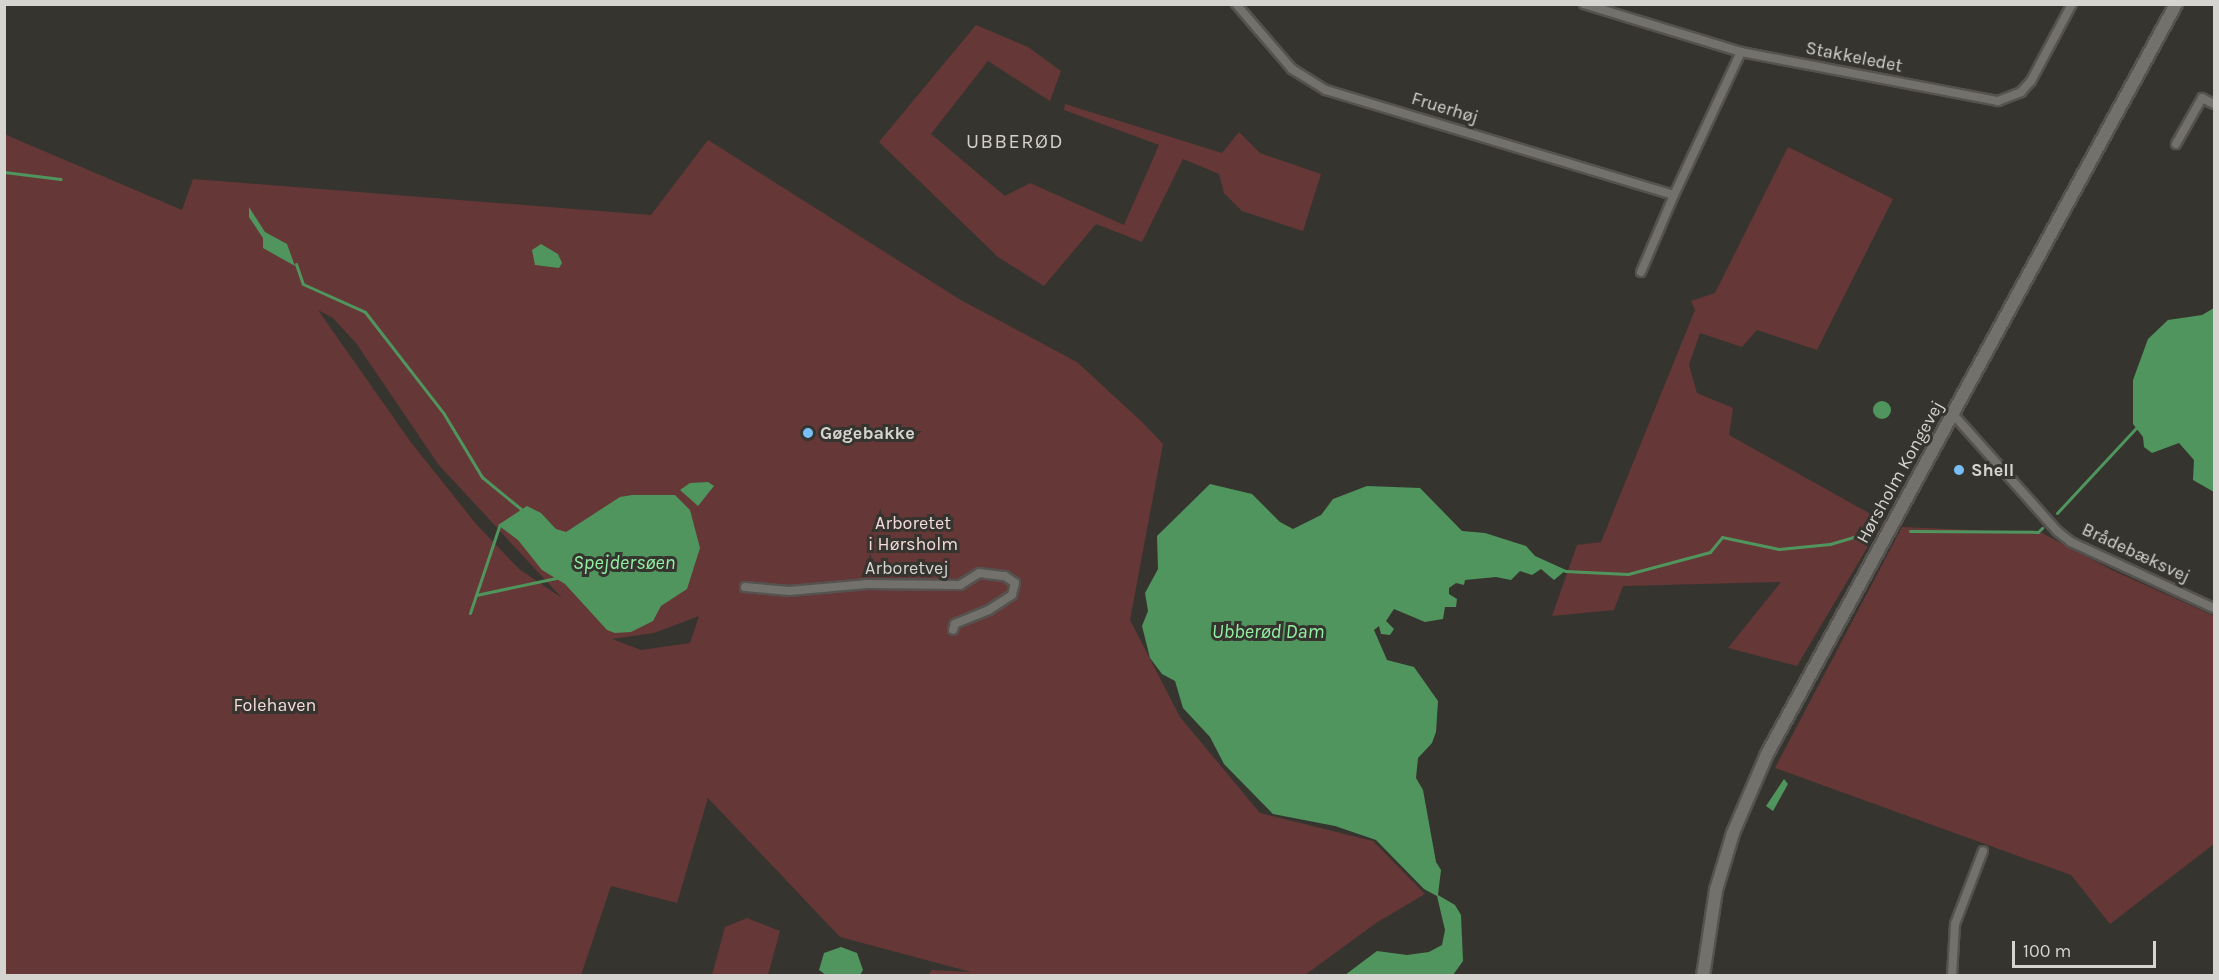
<!DOCTYPE html>
<html>
<head>
<meta charset="utf-8">
<style>
	body { margin:0 }
	#map { position:relative; width:2219px; height:980px; overflow:hidden; background:#36342f; font-family:Karla,sans-serif }
	div>[style] { position:absolute }
	[style*='--x'] { left:calc(var(--x)*1px); top:calc(var(--y)*1px); width:calc(var(--w)*1px); rotate:calc(var(--a)*1deg) }
	.green>* { inset:0; background:#653736 }
	.water>* { inset:0; background:#50955d }
	.round { border-radius:50% }
	.stream>* { height:3px; margin:-1.5px; padding:0 1.5px; transform-origin:1.5px; border-radius:1.5px; background:#50955d }
	.roads { filter:drop-shadow(2px 0 #55524f) drop-shadow(-2px 0 #55524f) drop-shadow(0 2px #55524f) drop-shadow(0 -2px #55524f) }
	.street>* { height:8px; margin:-4px; padding:0 4px; transform-origin:4px; border-radius:4px; background:#73716c }
	.secondary>* { height:12px; margin:-6px; padding:0 6px; transform-origin:6px; border-radius:6px; background:#73716c }
	.dots>* { width:16px; height:16px; translate:-50% -50%; box-sizing:border-box; border:3px solid #36342f; border-radius:50% }
	span { translate:-50% -50%; white-space:nowrap; text-align:center; line-height:1.15; -webkit-text-stroke:6px #36342f; paint-order:stroke }
	.street-label { font-size:18px; color:#d5d4d1 }
	.poi-label { font-size:18px; color:#d5d4d1; font-weight:700 }
	.left { translate:0 -50%; text-align:left }
	.park-label { font-size:18px; color:#f4dbda }
	.neighbourhood-label { font-size:20px; color:#d3d0ca; letter-spacing:1.5px }
	.water-label { font-size:20px; color:#92f0a2; font-style:italic }
	.frame { position:absolute; inset:0; border:6px solid #d5d4d1; pointer-events:none }
	.scale { position:absolute; left:2012px; top:941px; width:144px; height:27px; box-sizing:border-box; border:3px solid #d5d4d1; border-top:0; padding-left:8px; font-size:18px; line-height:21px; white-space:nowrap; color:#d5d4d1; -webkit-text-stroke:4px #36342f; paint-order:stroke }
</style>
</head>
<body>
<div id="map">
	<div class="green">
		<div style="clip-path:polygon(976px 25px,1028px 47px,1061px 71px,1050px 101px,988px 61px,931px 134px,1005px 196px,1030px 183px,1124px 225px,1159px 145px,1064px 110px,1065px 104px,1222px 153px,1239px 132px,1260px 153px,1321px 174px,1303px 231px,1242px 211px,1224px 193px,1219px 174px,1183px 159px,1142px 242px,1096px 224px,1044px 286px,998px 257px,879px 142px)"></div>
		<div style="clip-path:polygon(evenodd,4px 134px,182px 210px,193px 179px,651px 215px,708px 140px,959px 299px,1077px 362px,1142px 422px,1163px 444px,1130px 620px,1180px 717px,1260px 813px,1373px 841px,1425px 894px,1376px 923px,1305px 975px,928px 975px,932px 970px,971px 972px,840px 937px,708px 798px,677px 903px,611px 886px,581px 975px,5px 975px,4px 134px,318px 310px,333px 318px,356px 343px,438px 464px,562px 598px,519px 569px,476px 524px,410px 441px,318px 310px,4px 134px,699px 616px,690px 643px,641px 650px,612px 639px,654px 633px,699px 616px)"></div>
		<div style="clip-path:polygon(1788px 147px,1893px 199px,1817px 350px,1757px 330px,1742px 347px,1700px 333px,1689px 365px,1697px 393px,1733px 408px,1729px 435px,1883px 521px,1797px 666px,1728px 648px,1781px 582px,1623px 586px,1614px 610px,1552px 616px,1577px 545px,1601px 542px,1695px 310px,1691px 301px,1715px 293px)"></div>
		<div style="clip-path:polygon(1902px 527px,2042px 533px,2110px 569px,2214px 616px,2214px 844px,2110px 924px,2071px 875px,1775px 768px)"></div>
		<div style="clip-path:polygon(747px 918px,780px 931px,768px 975px,712px 975px,725px 927px)"></div>
	</div>
	<div class="water">
		<div style="clip-path:polygon(249px 207px,265px 232px,287px 244px,295px 266px,263px 248px,263px 238px,249px 217px)"></div>
		<div style="clip-path:polygon(541px 244px,558px 254px,562px 263px,559px 268px,535px 265px,532px 250px)"></div>
		<div style="clip-path:polygon(2214px 308px,2214px 492px,2193px 480px,2194px 460px,2179px 443px,2152px 453px,2144px 447px,2143px 437px,2133px 424px,2133px 380px,2148px 339px,2168px 320px,2202px 315px)"></div>
		<div class="round" style="left:1873px;top:401px;width:18px;height:18px"></div>
		<div style="clip-path:polygon(708px 482px,714px 486px,698px 506px,680px 490px,690px 483px)"></div>
		<div style="clip-path:polygon(1210px 484px,1252px 494px,1280px 522px,1293px 529px,1321px 515px,1333px 499px,1367px 486px,1420px 488px,1462px 531px,1485px 533px,1526px 546px,1535px 556px,1566px 570px,1554px 580px,1541px 569px,1532px 575px,1520px 571px,1511px 580px,1496px 577px,1465px 580px,1464px 585px,1456px 583px,1449px 588px,1449px 594px,1457px 599px,1456px 607px,1445px 607px,1443px 619px,1425px 622px,1394px 609px,1386px 621px,1394px 629px,1390px 635px,1381px 634px,1379px 626px,1374px 630px,1387px 660px,1414px 667px,1438px 701px,1436px 732px,1432px 743px,1418px 758px,1416px 778px,1423px 790px,1436px 862px,1441px 870px,1438px 895px,1455px 905px,1461px 915px,1463px 961px,1453px 975px,1345px 975px,1377px 951px,1407px 955px,1429px 952px,1442px 945px,1445px 930px,1437px 896px,1424px 889px,1376px 840px,1335px 826px,1273px 814px,1224px 764px,1210px 737px,1183px 708px,1175px 681px,1162px 674px,1150px 658px,1142px 626px,1148px 611px,1145px 593px,1158px 569px,1157px 536px)"></div>
		<div style="clip-path:polygon(632px 495px,675px 495px,690px 510px,700px 548px,687px 589px,661px 606px,653px 621px,631px 632px,615px 633px,607px 630px,565px 584px,542px 570px,518px 540px,498px 525px,527px 506px,541px 513px,556px 529px,566px 532px,620px 497px)"></div>
		<div style="clip-path:polygon(1784px 779px,1788px 784px,1773px 811px,1766px 806px)"></div>
		<div style="clip-path:polygon(841px 947px,857px 953px,863px 970px,860px 975px,826px 975px,819px 970px,824px 953px)"></div>
	</div>
	<div class="stream">
		<div style="--x:4;--y:172;--w:57;--a:7"></div>
		<div style="--x:296;--y:264;--w:21;--a:71"></div>
		<div style="--x:303;--y:284;--w:68;--a:24.3"></div>
		<div style="--x:365;--y:312;--w:129;--a:52.2"></div>
		<div style="--x:444;--y:414;--w:74;--a:58.9"></div>
		<div style="--x:482;--y:477;--w:50;--a:39.4"></div>
		<div style="--x:2057;--y:513;--w:116;--a:-47.1"></div>
		<div style="--x:1910;--y:531;--w:128;--a:0.4"></div>
		<div style="--x:2038;--y:532;--w:6;--a:-45"></div>
		<div style="--x:1565;--y:571;--w:63;--a:2.7"></div>
		<div style="--x:1628;--y:574;--w:85;--a:-15"></div>
		<div style="--x:1710;--y:552;--w:19;--a:-51"></div>
		<div style="--x:1722;--y:537;--w:58;--a:11.9"></div>
		<div style="--x:1779;--y:549;--w:51;--a:-5.6"></div>
		<div style="--x:1830;--y:544;--w:46;--a:-16.5"></div>
		<div style="--x:476;--y:595;--w:82;--a:-12"></div>
		<div style="--x:470;--y:613;--w:91;--a:-71.4"></div>
	</div>
	<div class="roads">
		<div class="street">
			<div style="--x:1236;--y:4;--w:86;--a:49.3"></div>
			<div style="--x:1292;--y:69;--w:40;--a:32"></div>
			<div style="--x:1326;--y:90;--w:363;--a:16.8"></div>
			<div style="--x:1674;--y:195;--w:158;--a:-64.9"></div>
			<div style="--x:1584;--y:4;--w:164;--a:17"></div>
			<div style="--x:1741;--y:52;--w:262;--a:10.8"></div>
			<div style="--x:1998;--y:101;--w:25;--a:-21"></div>
			<div style="--x:2021;--y:92;--w:15;--a:-48"></div>
			<div style="--x:2031;--y:81;--w:87;--a:-62"></div>
			<div style="--x:2176;--y:144;--w:53;--a:-60.5"></div>
			<div style="--x:2202;--y:98;--w:13;--a:27"></div>
			<div style="--x:1641;--y:272;--w:84;--a:-66.8"></div>
			<div style="--x:1952;--y:413;--w:158;--a:48.3"></div>
			<div style="--x:2057;--y:531;--w:18;--a:38"></div>
			<div style="--x:2071;--y:542;--w:157;--a:24.8"></div>
			<div style="--x:745;--y:587;--w:44;--a:5.2"></div>
			<div style="--x:789;--y:591;--w:79;--a:-5.1"></div>
			<div style="--x:868;--y:584;--w:92;--a:0.6"></div>
			<div style="--x:960;--y:585;--w:22;--a:-32"></div>
			<div style="--x:979;--y:573;--w:26;--a:7"></div>
			<div style="--x:1005;--y:576;--w:12;--a:35"></div>
			<div style="--x:1015;--y:583;--w:12;--a:104"></div>
			<div style="--x:1012;--y:595;--w:27;--a:147"></div>
			<div style="--x:989;--y:610;--w:37;--a:158"></div>
			<div style="--x:955;--y:624;--w:6;--a:108"></div>
			<div style="--x:1952;--y:976;--w:52;--a:-86.7"></div>
			<div style="--x:1955;--y:924;--w:78;--a:-69"></div>
		</div>
		<div class="secondary">
			<div style="--x:1703;--y:976;--w:87;--a:-81.4"></div>
			<div style="--x:1716;--y:890;--w:59;--a:-73.4"></div>
			<div style="--x:1733;--y:833;--w:86;--a:-66.7"></div>
			<div style="--x:1767;--y:754;--w:854;--a:-61.39"></div>
		</div>
	</div>
	<div class="dots">
		<div style="left:808px;top:433px;background:#78bff7"></div>
		<div style="left:1959px;top:470px;background:#78bff7"></div>
	</div>
	<div class="street-label">
		<span style="left:1854px;top:57px;rotate:11deg">Stakkeledet</span>
		<span style="left:1445px;top:108px;rotate:17deg">Fruerhøj</span>
		<span style="left:1900px;top:472px;rotate:-61deg">Hørsholm Kongevej</span>
		<span style="left:2136px;top:553px;rotate:25deg">Brådebæksvej</span>
		<span style="left:907px;top:568px">Arboretvej</span>
	</div>
	<div class="poi-label">
		<span class="left" style="left:820px;top:433px">Gøgebakke</span>
		<span class="left" style="left:1971px;top:470px">Shell</span>
	</div>
	<div class="park-label">
		<span style="left:913px;top:534px">Arboretet<br>i Hørsholm</span>
		<span style="left:275px;top:705px">Folehaven</span>
	</div>
	<div class="neighbourhood-label">
		<span style="left:1015px;top:141px">UBBERØD</span>
	</div>
	<div class="water-label">
		<span style="left:624px;top:562px">Spejdersøen</span>
		<span style="left:1268px;top:631px">Ubberød Dam</span>
	</div>
	<div class="frame"></div>
	<div class="scale">100 m</div>
</div>
</body>
</html>
